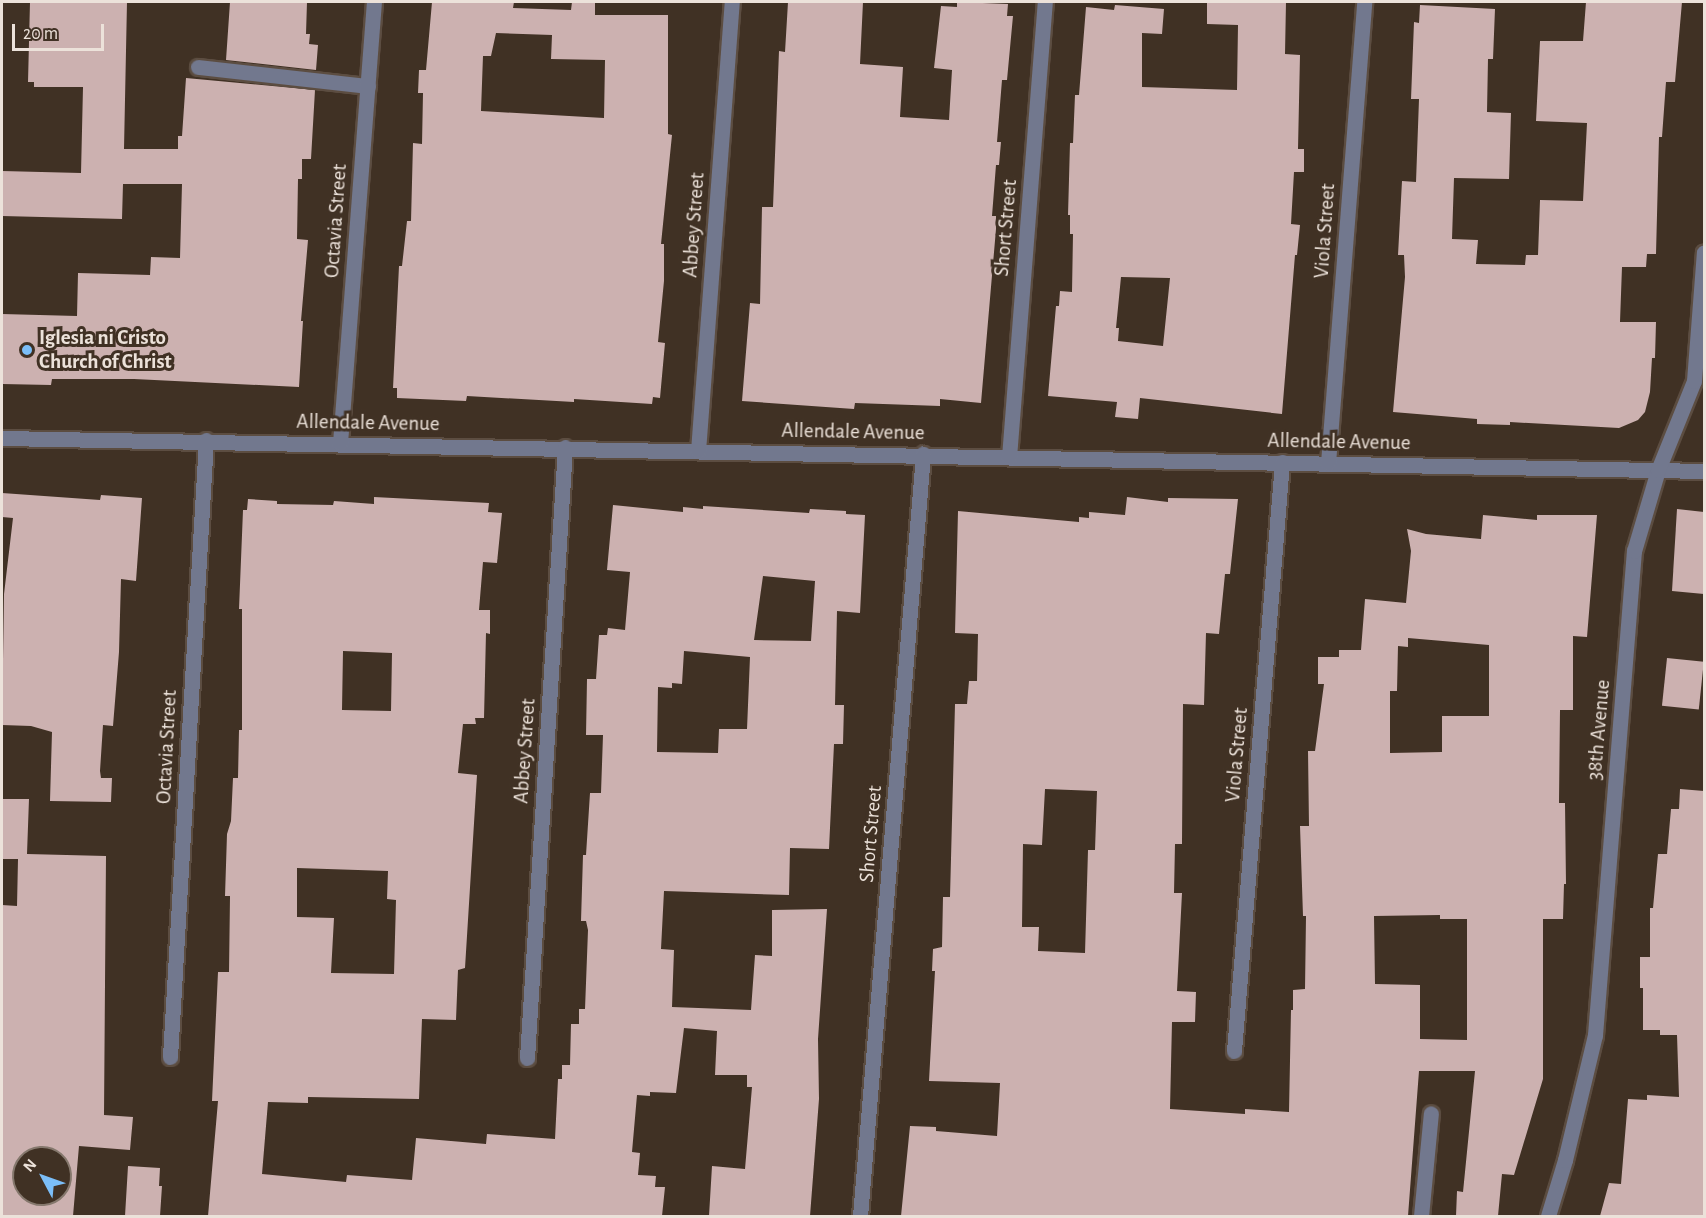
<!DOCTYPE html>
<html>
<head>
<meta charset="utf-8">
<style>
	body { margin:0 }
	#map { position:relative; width:1706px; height:1218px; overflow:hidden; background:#403124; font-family:"Alegreya Sans",sans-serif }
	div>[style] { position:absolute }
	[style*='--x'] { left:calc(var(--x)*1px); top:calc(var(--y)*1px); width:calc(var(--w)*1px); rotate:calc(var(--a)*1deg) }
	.building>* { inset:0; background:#ccb1b0; transform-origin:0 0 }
	.roads { filter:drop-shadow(2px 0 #5c4d41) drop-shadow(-2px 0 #5c4d41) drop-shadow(0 2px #5c4d41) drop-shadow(0 -2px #5c4d41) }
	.minor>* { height:15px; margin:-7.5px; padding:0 7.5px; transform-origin:7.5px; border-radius:7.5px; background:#72788e }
	.dots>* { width:16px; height:16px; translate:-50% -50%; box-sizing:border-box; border:3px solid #403124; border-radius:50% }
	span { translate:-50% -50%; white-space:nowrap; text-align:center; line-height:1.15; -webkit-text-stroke:6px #403124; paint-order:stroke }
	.street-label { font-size:21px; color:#ece2da }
	.poi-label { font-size:21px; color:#ece2da; font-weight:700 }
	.left { translate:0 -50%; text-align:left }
	.frame { position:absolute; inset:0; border:3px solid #ece2da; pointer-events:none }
	.north { position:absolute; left:12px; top:1146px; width:60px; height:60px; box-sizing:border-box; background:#403124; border:2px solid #85786d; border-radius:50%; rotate:311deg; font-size:16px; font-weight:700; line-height:24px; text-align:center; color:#ece2da }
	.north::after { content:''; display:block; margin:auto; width:21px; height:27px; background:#7bbef8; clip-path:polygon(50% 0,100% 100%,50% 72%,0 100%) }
	.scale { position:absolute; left:12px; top:24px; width:92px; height:27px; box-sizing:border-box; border:3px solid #ece2da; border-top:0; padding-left:8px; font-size:18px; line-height:21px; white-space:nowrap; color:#ece2da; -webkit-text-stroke:4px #403124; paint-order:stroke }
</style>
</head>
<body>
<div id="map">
	<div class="building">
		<div style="clip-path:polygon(30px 2px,127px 2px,124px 149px,178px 149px,178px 136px,182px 136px,186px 78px,315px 90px,311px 159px,302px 159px,302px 179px,298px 179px,297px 239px,308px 240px,301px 321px,303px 321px,299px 387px,134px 379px,52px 379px,51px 385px,2px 384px,2px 314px,77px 316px,78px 273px,150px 275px,151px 257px,180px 258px,182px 184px,123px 184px,122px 219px,2px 216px,2px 171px,81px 173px,83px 87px,34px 87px,34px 82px,28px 82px)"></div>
		<div style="clip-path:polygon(230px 2px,307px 2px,306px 34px,310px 34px,309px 44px,318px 45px,316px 70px,226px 60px)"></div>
		<div style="clip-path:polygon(evenodd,432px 2px,514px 2px,513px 8px,571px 10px,572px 2px,595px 2px,595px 15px,668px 15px,668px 134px,672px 135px,661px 244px,664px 244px,664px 281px,658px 342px,665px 343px,660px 398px,653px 397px,652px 404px,574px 399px,574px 402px,467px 396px,466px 401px,397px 398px,397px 388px,393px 388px,399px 266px,402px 266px,407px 221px,411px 221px,413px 143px,422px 144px,423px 93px,418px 93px,419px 70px,426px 70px,432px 2px,496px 33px,552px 35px,551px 59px,605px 60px,604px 118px,481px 111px,483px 56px,491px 56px,496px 33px)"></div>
		<div style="clip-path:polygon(788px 2px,863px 2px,860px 64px,903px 67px,900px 117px,949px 120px,952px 70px,934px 68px,941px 6px,957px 7px,957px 2px,1008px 4px,1007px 16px,1013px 16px,1007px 80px,1002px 80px,997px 142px,1001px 142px,999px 165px,996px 165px,992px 216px,996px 216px,996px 229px,981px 403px,940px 399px,940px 406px,855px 403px,854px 409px,742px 401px,750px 303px,760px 304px,762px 207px,773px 207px,779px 51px,785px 52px)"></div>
		<div style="clip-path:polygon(evenodd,1207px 2px,1286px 2px,1285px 54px,1300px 55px,1298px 149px,1304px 149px,1304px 172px,1294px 172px,1291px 224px,1300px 225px,1297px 255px,1295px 255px,1282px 414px,1140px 398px,1138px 419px,1115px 417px,1117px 402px,1048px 396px,1056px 306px,1059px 306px,1060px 291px,1072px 292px,1073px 234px,1070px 234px,1070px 215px,1068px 215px,1070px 143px,1073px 143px,1075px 95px,1079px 95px,1086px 7px,1114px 10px,1115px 5px,1164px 9px,1162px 34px,1142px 33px,1142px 87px,1237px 90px,1238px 25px,1207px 24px,1207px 2px,1121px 277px,1170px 278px,1163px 346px,1118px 341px,1119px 328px,1116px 328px,1121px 277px)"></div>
		<div style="clip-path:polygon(1586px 2px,1682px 2px,1675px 82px,1666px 82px,1662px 137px,1659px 137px,1656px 254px,1647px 254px,1646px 267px,1622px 267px,1620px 322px,1656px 322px,1655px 358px,1652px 358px,1650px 392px,1645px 412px,1638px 420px,1619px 428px,1510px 422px,1510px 425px,1477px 424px,1477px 419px,1393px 412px,1405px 277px,1404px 255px,1398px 255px,1402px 181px,1416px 182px,1419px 99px,1411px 99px,1414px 22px,1419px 23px,1420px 5px,1495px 9px,1493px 59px,1488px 59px,1487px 112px,1511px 113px,1509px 179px,1454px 178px,1452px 239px,1478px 240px,1476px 264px,1525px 265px,1526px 255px,1538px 255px,1540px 200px,1583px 201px,1587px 123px,1536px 121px,1540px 41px,1583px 41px)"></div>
		<div style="clip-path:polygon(2px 493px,100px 500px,101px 495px,142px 498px,136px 581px,121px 579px,119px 652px,113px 726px,103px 725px,100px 771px,101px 778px,112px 778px,111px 802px,50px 801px,52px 732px,31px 726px,2px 725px,4px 594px,13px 518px,2px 517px)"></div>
		<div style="clip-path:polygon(evenodd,374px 497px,489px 503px,488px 512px,502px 513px,497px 563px,483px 562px,479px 610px,490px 610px,490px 634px,486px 633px,484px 718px,475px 718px,476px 724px,463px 724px,458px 773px,477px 775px,465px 968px,458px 970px,456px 1020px,422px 1019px,419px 1099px,308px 1097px,308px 1103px,268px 1102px,262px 1174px,346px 1182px,347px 1175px,412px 1180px,416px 1138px,486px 1144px,487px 1134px,555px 1139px,558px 1079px,562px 1079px,562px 1065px,570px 1065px,571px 1024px,579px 1024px,579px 1009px,585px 1009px,588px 930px,586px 921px,581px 921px,583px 855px,586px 855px,590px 793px,601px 793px,603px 735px,586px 735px,587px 679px,596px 679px,599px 635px,607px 635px,608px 628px,625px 630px,630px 572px,607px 570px,613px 505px,683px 512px,683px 507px,703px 509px,703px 506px,809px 513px,810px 509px,846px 511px,846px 514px,865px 515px,860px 613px,837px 611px,835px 705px,844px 705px,843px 744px,834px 744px,829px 849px,790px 848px,789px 895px,664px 891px,661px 949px,674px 950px,672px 1007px,751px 1010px,755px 955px,772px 956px,772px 910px,827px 909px,818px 1039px,819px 1099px,810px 1216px,709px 1216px,712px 1166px,745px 1169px,752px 1087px,747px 1087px,747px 1075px,715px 1075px,717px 1031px,684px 1028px,676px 1093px,650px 1092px,650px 1096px,637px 1095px,632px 1152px,640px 1153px,638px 1175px,656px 1176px,655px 1187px,665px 1187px,662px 1216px,208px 1216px,218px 1101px,212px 1101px,218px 972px,229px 972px,230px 896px,225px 896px,227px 834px,231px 821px,233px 778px,238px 778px,239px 730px,242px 730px,242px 609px,239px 609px,243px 510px,247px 510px,248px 499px,277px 501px,277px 504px,333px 505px,334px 501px,374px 504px,374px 497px,763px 576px,815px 581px,811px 641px,754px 640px,763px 576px,374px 497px,343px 651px,392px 653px,391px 711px,342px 710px,343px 651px,374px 497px,684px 651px,750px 657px,747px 729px,719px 729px,718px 753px,657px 752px,658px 687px,672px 688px,672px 683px,682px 684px,684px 651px,374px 497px,297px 868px,388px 871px,387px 899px,396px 900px,394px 974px,331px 973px,334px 918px,297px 917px,297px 868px)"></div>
		<div style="clip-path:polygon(evenodd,1127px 497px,1168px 502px,1168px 498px,1238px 499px,1230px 574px,1225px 574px,1219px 634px,1206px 633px,1204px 705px,1183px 704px,1182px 844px,1175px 844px,1174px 893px,1182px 893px,1177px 991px,1196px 992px,1195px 1022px,1172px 1022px,1170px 1109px,1245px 1114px,1245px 1109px,1289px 1112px,1291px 1010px,1293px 1010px,1293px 990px,1305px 989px,1306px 916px,1303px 916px,1300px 826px,1309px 826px,1308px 751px,1315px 751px,1324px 684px,1318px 684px,1318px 657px,1339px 657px,1339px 650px,1361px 650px,1365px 599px,1406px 603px,1411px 551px,1407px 529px,1426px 534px,1481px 539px,1483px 515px,1537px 520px,1537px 515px,1597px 515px,1587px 637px,1573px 636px,1573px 710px,1560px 710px,1559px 803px,1565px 803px,1566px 884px,1564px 884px,1563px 919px,1543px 919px,1543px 1079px,1514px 1175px,1502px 1174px,1498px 1216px,1456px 1216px,1457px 1191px,1463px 1192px,1475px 1071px,1419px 1071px,1408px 1216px,901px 1216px,910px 1126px,936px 1127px,936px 1131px,997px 1136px,1000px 1083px,929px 1081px,935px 971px,932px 971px,933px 949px,942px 947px,943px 897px,950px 897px,955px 704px,967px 704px,969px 681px,977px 681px,978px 634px,955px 633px,958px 511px,1079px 522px,1079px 517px,1089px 518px,1089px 512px,1125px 515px,1127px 497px,1408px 638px,1489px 645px,1489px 716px,1442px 716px,1442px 752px,1390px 753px,1390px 691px,1397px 691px,1398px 646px,1408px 647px,1408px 638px,1127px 497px,1045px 789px,1097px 791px,1095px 850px,1088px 850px,1085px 953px,1038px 951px,1039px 927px,1022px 927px,1023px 844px,1042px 845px,1045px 789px,1127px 497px,1440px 915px,1440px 919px,1467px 919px,1467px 1040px,1420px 1039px,1420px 985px,1375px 984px,1374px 916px,1440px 915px)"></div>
		<div style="clip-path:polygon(1677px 509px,1704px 512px,1704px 594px,1672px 591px)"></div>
		<div style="left:1667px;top:658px;width:37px;height:48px;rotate:6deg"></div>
		<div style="clip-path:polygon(1680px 789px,1704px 791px,1704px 1216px,1600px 1216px,1609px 1183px,1621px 1184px,1628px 1099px,1647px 1100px,1647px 1095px,1679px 1097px,1677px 1035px,1660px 1035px,1660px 1030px,1643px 1030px,1643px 988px,1640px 988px,1640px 957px,1650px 957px,1650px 908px,1653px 908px,1658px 854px,1667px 854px,1671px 809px,1679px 809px)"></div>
		<div style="clip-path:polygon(evenodd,3px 799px,29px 799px,27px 854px,106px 856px,104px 1115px,133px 1117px,130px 1150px,79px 1146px,73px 1216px,2px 1216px,2px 905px,17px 906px,18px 859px,2px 859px,3px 799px,24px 1158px,60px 1158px,60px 1194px,24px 1194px,24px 1158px)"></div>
		<div style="clip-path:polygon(128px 1166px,160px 1168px,159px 1186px,162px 1186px,160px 1216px,125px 1216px)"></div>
	</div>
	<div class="roads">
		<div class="minor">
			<div style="--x:198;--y:67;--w:171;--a:6.4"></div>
			<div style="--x:2;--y:438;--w:1702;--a:1.11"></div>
			<div style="--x:340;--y:443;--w:442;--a:-85.6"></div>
			<div style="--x:698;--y:451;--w:450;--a:-85.7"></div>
			<div style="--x:1009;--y:457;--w:456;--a:-85.5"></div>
			<div style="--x:1328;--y:463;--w:462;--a:-85.5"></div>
			<div style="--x:1234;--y:1051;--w:591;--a:-85.34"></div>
			<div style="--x:170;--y:1057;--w:618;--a:-86.66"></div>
			<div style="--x:527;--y:1058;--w:612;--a:-86.44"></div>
			<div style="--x:860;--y:1216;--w:765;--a:-85.27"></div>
			<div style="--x:1421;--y:1216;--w:103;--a:-84.5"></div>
			<div style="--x:1548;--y:1216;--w:59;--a:-73.1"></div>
			<div style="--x:1565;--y:1160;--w:129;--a:-76.5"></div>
			<div style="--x:1595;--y:1035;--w:486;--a:-85.4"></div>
			<div style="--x:1634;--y:551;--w:84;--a:-73.5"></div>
			<div style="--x:1658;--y:470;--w:96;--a:-68"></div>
			<div style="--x:1694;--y:381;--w:129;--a:-85.6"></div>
		</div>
	</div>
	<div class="dots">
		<div style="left:27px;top:350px;background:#7bbef8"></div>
	</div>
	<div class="street-label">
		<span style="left:336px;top:221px;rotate:-86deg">Octavia Street</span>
		<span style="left:694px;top:225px;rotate:-86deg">Abbey Street</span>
		<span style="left:1006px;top:228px;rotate:-85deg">Short Street</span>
		<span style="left:1325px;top:231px;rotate:-86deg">Viola Street</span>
		<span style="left:368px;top:423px;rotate:1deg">Allendale Avenue</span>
		<span style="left:853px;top:432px;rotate:1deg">Allendale Avenue</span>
		<span style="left:1339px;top:442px;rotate:1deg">Allendale Avenue</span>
		<span style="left:1599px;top:730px;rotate:-85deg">38th Avenue</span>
		<span style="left:167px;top:747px;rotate:-87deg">Octavia Street</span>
		<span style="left:525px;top:751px;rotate:-86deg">Abbey Street</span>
		<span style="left:1237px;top:755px;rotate:-85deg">Viola Street</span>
		<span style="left:871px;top:834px;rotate:-85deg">Short Street</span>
	</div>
	<div class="poi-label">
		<span class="left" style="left:39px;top:350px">Iglesia ni Cristo<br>Church of Christ</span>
	</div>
	<div class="frame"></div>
	<div class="north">N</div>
	<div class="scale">20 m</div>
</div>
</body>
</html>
